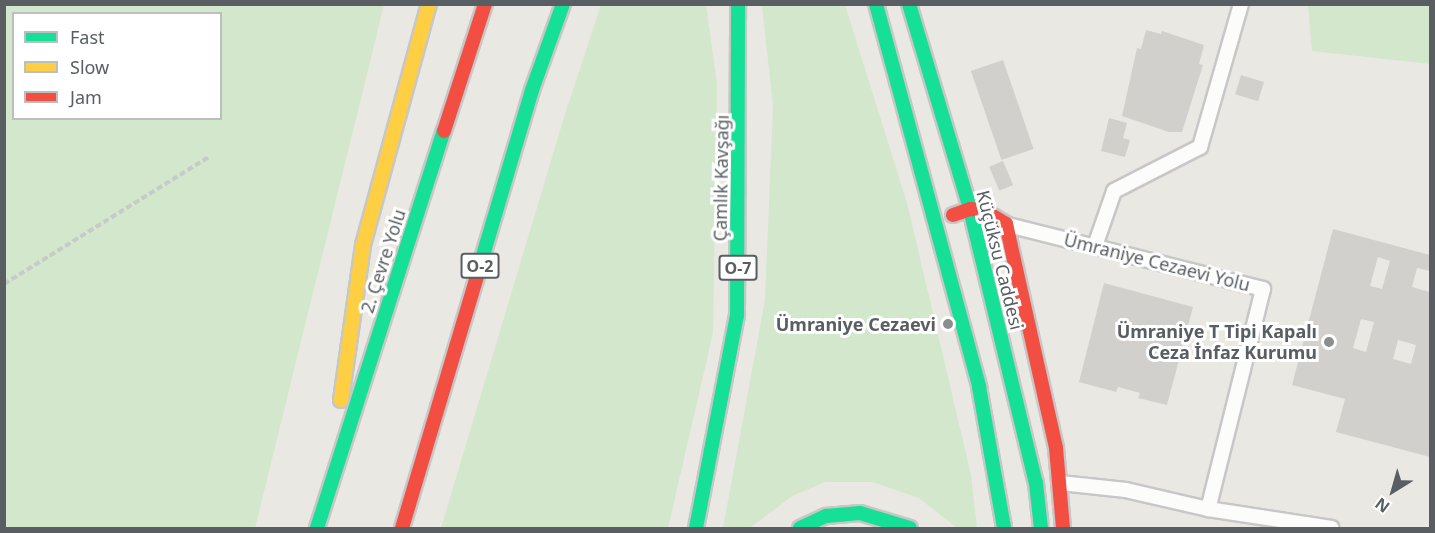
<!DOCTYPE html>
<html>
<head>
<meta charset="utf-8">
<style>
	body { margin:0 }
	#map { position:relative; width:1435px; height:533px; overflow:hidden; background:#eae8e2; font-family:"Noto Sans",sans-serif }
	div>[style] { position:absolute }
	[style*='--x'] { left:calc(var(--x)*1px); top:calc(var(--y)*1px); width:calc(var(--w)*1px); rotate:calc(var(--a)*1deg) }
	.green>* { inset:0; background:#d2e7cb }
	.building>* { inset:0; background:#d1d0cd; transform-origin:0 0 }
	.path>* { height:4px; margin-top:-2px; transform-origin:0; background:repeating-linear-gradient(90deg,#c5ccc8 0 6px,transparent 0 9px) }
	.roads { filter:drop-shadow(2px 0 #c7c7c7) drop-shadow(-2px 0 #c7c7c7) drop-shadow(0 2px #c7c7c7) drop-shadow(0 -2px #c7c7c7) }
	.lane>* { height:14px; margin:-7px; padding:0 7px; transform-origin:7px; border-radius:7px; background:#fcfcfb }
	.fast>* { height:14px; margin:-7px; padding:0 7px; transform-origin:7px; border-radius:7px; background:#16e098 }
	.slow>* { height:14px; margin:-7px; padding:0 7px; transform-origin:7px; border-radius:7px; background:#ffcf43 }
	.jam>* { height:14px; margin:-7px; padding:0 7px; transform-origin:7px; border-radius:7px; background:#f24e42 }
	.dots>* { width:16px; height:16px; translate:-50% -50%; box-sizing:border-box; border:3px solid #fff; border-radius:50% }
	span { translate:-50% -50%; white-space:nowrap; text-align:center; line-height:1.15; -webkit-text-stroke:6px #fff; paint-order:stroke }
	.shield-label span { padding:2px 4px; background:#fff; border:2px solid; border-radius:4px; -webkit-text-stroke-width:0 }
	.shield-label { font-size:16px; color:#585e62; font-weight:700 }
	.street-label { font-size:18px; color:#585e62 }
	.poi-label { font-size:18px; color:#585e62; font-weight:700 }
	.right { translate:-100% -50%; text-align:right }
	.frame { position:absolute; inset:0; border:6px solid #585e62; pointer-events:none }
	.legend { position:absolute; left:12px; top:12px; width:210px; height:108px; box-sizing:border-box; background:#fff; border:2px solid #bcbfc0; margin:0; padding:8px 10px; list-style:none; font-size:18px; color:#585e62 }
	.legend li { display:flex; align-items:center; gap:12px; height:30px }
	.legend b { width:30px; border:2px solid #bcbfc0 }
	.north { position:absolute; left:1363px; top:461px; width:60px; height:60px; -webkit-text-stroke:4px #fff; paint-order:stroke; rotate:217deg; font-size:16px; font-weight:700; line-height:24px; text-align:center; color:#585e62 }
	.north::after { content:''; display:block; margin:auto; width:21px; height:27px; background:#585e62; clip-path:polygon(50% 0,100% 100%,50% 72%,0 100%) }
</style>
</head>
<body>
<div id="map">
	<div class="green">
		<div style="clip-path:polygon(evenodd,4px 5px,384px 5px,255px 528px,5px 528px,4px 5px,14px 14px,220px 14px,220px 118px,14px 118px,14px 14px)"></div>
		<div style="clip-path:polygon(601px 5px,706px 5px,717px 84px,713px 333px,668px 528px,441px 528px,565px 114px)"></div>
		<div style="clip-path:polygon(762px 5px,845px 5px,907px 203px,971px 475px,977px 528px,957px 528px,919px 498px,872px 482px,825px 482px,792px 496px,750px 528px,723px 528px,765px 300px,773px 106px)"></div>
		<div style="clip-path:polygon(1308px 5px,1430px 5px,1430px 64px,1312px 51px)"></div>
	</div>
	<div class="building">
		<div style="clip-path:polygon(1146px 30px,1161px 34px,1162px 31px,1204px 45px,1199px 64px,1203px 65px,1182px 132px,1169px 132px,1122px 116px,1137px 48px,1141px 49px)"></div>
		<div style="left:1003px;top:60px;width:94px;height:34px;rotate:71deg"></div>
		<div style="left:1241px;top:75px;width:24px;height:20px;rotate:17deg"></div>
		<div style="clip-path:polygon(1109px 118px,1127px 123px,1123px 138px,1130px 140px,1125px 157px,1101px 151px)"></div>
		<div style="left:1003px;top:161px;width:26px;height:15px;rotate:67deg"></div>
		<div style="clip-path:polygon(evenodd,1333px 229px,1430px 255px,1430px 271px,1417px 268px,1412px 287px,1430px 292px,1430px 457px,1336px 432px,1345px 399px,1292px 385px,1333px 229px,1378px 257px,1390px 261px,1382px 289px,1370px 286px,1378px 257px,1333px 229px,1361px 319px,1374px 322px,1366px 352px,1353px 348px,1361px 319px,1333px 229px,1398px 340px,1416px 345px,1411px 364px,1393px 359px,1398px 340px)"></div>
		<div style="clip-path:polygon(1104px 283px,1193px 307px,1167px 405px,1138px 398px,1140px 393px,1118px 387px,1116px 392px,1079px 382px)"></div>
	</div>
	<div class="path">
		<div style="--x:4;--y:284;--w:241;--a:-31.8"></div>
	</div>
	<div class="roads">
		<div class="lane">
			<div style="--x:1008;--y:225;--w:263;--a:14.1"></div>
			<div style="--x:1263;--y:289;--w:227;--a:104"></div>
			<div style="--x:1208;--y:509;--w:84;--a:-167"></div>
			<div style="--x:1126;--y:490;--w:66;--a:-173.9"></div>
			<div style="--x:1095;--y:246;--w:58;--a:-70.9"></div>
			<div style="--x:1114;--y:191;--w:97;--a:-27.1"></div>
			<div style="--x:1200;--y:147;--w:149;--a:-74"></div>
			<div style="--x:1208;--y:509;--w:125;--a:8.7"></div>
		</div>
		<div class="fast">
			<div style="--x:876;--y:4;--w:397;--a:74.9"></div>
			<div style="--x:979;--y:387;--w:143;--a:79.9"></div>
			<div style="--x:909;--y:4;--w:214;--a:73.4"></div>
			<div style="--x:970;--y:209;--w:282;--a:76.5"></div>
			<div style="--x:1036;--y:483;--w:45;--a:83.7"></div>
			<div style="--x:476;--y:279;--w:197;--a:-73.5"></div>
			<div style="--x:532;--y:90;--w:91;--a:-70.2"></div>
			<div style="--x:317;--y:528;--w:417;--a:-72.3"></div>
			<div style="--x:696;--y:528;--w:217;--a:-79.1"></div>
			<div style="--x:737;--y:315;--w:311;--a:-89.8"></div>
			<div style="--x:800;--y:528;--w:29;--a:-25"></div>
			<div style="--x:826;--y:516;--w:34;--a:-5"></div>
			<div style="--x:860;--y:513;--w:52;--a:16.7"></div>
		</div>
		<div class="slow">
			<div style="--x:341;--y:400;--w:157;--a:-81.9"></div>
			<div style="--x:363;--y:245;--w:250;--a:-74.7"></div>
		</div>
		<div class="jam">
			<div style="--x:444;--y:131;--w:133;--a:-72.1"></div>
			<div style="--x:953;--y:215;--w:18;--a:-19"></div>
			<div style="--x:970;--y:209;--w:13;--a:4"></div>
			<div style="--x:983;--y:210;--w:27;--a:31"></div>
			<div style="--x:1006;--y:224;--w:230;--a:77.4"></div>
			<div style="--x:1056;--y:448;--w:80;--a:85"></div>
			<div style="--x:402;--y:528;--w:260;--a:-73.4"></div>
		</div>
	</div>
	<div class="dots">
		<div style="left:948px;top:324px;background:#8b8e8f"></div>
		<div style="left:1329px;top:342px;background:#8b8e8f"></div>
	</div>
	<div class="shield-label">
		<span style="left:480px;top:266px">O-2</span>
		<span style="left:738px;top:268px">O-7</span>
	</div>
	<div class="street-label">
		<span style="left:721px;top:178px;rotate:-89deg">Çamlık Kavşağı</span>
		<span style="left:1000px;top:260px;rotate:76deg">Küçüksu Caddesi</span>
		<span style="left:383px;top:261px;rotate:-72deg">2. Çevre Yolu</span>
		<span style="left:1157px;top:262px;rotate:14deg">Ümraniye Cezaevi Yolu</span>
	</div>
	<div class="poi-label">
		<span class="right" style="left:936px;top:324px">Ümraniye Cezaevi</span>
		<span class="right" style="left:1317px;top:342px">Ümraniye T Tipi Kapalı<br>Ceza İnfaz Kurumu</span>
	</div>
	<div class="frame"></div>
	<ul class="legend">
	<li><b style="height:8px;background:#16e098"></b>Fast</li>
	<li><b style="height:8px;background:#ffcf43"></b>Slow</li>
	<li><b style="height:8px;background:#f24e42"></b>Jam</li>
	</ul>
	<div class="north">N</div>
</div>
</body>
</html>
